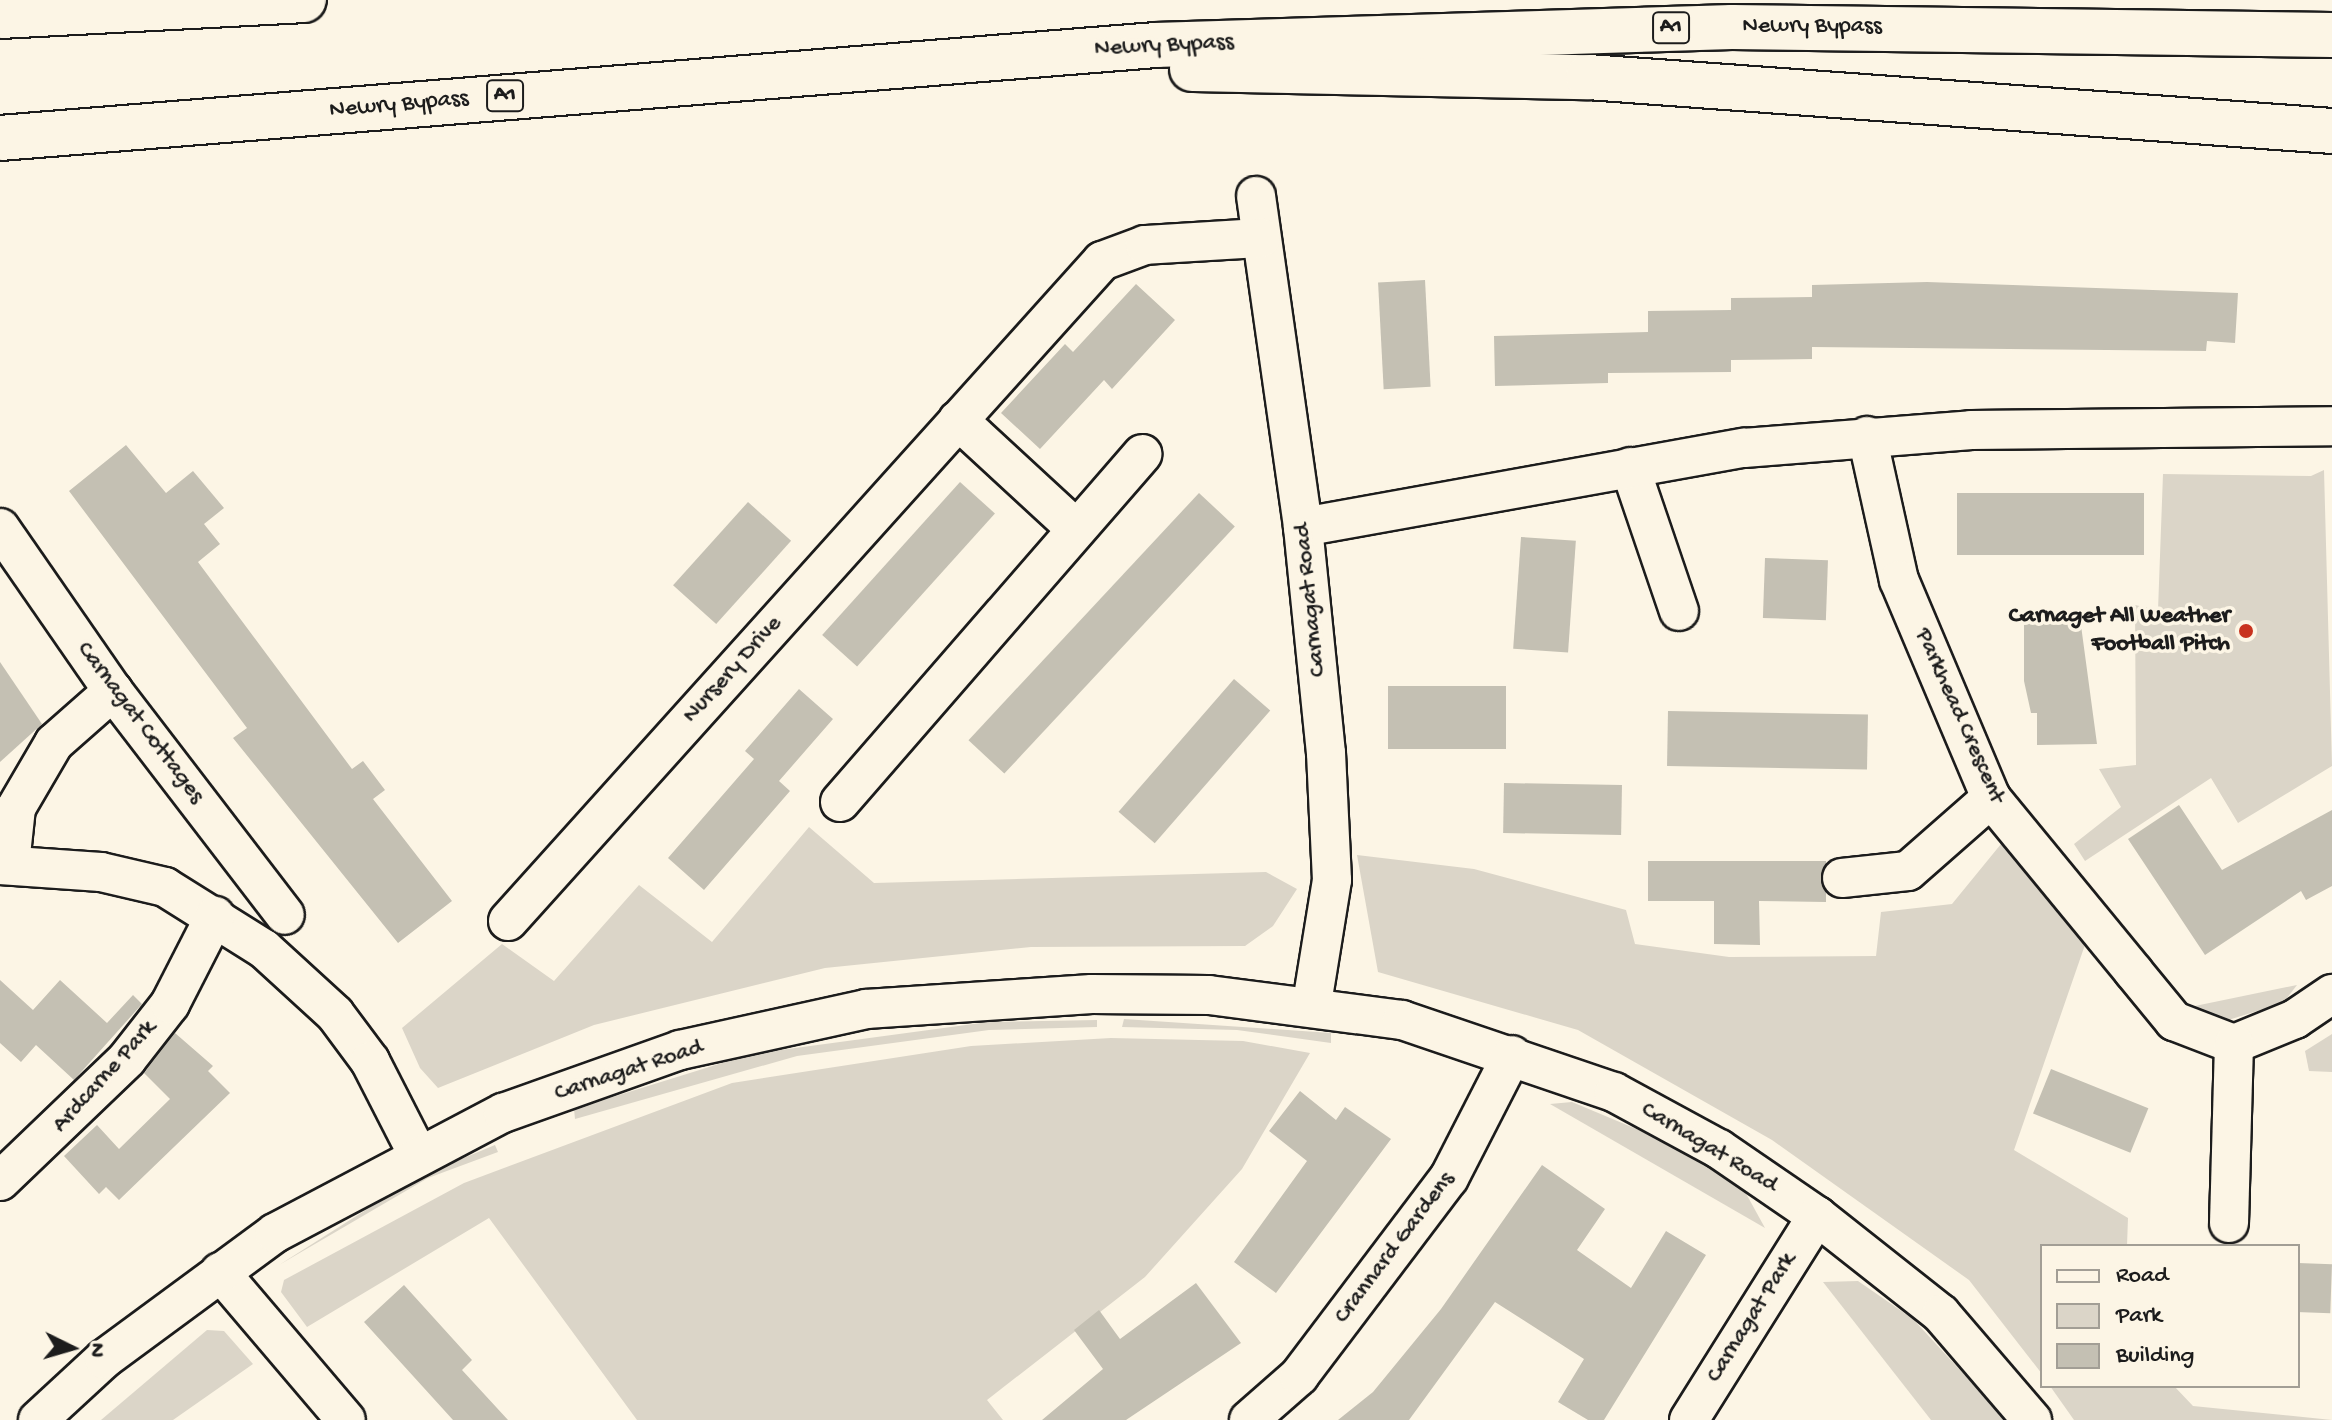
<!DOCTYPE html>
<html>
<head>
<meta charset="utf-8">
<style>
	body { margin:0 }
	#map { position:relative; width:2332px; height:1420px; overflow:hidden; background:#fcf5e5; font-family:"Gochi Hand",sans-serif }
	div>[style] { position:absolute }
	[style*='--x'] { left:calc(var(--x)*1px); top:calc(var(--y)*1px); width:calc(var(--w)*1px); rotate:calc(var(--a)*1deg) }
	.green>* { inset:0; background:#dbd5c8 }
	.building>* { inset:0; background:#c4c0b3; transform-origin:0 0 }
	.roads { filter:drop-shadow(2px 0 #1c1c1c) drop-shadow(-2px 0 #1c1c1c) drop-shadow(0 2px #1c1c1c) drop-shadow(0 -2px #1c1c1c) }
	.street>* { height:38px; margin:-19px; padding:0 19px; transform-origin:19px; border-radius:19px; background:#fcf5e5 }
	.highway>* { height:44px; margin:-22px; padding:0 22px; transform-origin:22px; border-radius:22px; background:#fcf5e5 }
	.dots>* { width:22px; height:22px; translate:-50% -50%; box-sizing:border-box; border:4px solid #fcf5e5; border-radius:50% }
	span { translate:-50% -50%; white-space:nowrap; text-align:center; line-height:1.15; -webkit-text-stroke:7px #fcf5e5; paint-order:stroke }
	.shield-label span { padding:2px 6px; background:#fcf5e5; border:2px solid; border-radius:6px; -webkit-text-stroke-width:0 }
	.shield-label { font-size:22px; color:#1c1c1c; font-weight:700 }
	.street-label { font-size:24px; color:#1c1c1c }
	.poi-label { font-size:24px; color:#1c1c1c; font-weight:700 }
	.right { translate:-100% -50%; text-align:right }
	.legend { position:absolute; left:2040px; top:1244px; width:260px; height:144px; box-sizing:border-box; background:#fcf5e5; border:2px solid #a29e95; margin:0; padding:10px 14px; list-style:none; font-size:24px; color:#1c1c1c }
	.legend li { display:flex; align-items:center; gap:16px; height:40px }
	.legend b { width:40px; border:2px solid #a29e95 }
	.north { position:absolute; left:32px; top:1308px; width:80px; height:80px; -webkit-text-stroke:6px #fcf5e5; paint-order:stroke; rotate:95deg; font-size:22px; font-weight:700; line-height:32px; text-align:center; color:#1c1c1c }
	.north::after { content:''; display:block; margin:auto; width:28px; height:36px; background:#1c1c1c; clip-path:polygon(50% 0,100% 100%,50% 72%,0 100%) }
</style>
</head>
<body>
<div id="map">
	<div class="green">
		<div style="clip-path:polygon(2324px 470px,2332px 766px,2238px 823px,2211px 778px,2085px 861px,2074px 844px,2121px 807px,2099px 769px,2136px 765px,2135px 605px,2158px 610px,2163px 474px,2311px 476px)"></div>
		<div style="clip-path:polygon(809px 827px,874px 883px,1266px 872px,1297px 889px,1273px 926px,1245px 946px,1031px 947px,825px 968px,594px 1025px,438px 1088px,420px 1068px,402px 1028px,502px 944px,554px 981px,639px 885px,712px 942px)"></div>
		<div style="clip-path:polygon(2010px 833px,2087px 939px,2014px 1150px,2128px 1218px,2127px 1246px,2042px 1246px,2042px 1374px,1969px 1280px,1772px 1140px,1578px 1030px,1378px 972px,1357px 855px,1474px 869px,1626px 910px,1635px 944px,1729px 957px,1876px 956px,1881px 912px,1952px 904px)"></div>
		<div style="clip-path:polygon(2297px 985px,2283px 1003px,2225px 1021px,2190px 1007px)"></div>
		<div style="clip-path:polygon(1124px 1019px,1331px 1033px,1331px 1043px,1237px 1030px,1122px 1027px)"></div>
		<div style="clip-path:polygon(1097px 1020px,1097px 1027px,989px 1030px,797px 1056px,575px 1119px,574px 1109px,751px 1054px,988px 1022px)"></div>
		<div style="clip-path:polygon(2332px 1034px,2332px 1072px,2309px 1071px,2305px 1051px)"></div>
		<div style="clip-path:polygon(1111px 1038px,1243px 1041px,1310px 1053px,1242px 1169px,1145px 1277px,987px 1400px,1003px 1420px,637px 1420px,489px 1218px,307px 1327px,281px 1292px,284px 1280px,464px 1183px,732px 1083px,971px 1046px)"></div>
		<div style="clip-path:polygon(1572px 1102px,1665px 1141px,1743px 1188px,1765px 1228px,1550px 1104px)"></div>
		<div style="clip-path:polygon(495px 1145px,498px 1152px,428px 1178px,279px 1265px,418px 1177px)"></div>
		<div style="clip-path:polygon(1858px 1281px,1913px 1319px,2006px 1420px,1931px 1420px,1823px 1282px)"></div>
		<div style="clip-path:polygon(207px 1330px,224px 1331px,253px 1364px,173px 1420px,101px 1420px)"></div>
		<div style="clip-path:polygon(2050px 1386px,2174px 1386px,2193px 1406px,2332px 1420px,2074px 1420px)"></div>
	</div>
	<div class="building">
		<div style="left:1425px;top:280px;width:107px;height:47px;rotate:87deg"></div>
		<div style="clip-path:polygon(1927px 282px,2238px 293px,2235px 343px,2207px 341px,2206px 351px,1812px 347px,1812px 359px,1731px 360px,1731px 372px,1608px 373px,1608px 383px,1495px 386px,1494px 336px,1648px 332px,1648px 311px,1731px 310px,1731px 298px,1812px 297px,1812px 285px)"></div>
		<div style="clip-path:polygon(1136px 284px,1175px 320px,1112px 389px,1104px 380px,1040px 449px,1001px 413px,1065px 344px,1073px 352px)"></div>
		<div style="clip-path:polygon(126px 445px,166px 493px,193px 471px,224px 508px,204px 524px,220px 544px,198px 562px,352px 769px,363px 761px,385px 790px,373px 799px,452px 901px,398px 943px,233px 738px,247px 728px,69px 491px)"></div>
		<div style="left:960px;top:482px;width:47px;height:206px;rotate:42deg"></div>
		<div style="left:1199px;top:493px;width:49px;height:338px;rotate:43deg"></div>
		<div style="left:2144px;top:493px;width:62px;height:187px;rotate:90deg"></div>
		<div style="left:748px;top:502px;width:58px;height:112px;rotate:42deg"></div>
		<div style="left:1521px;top:537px;width:55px;height:112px;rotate:4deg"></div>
		<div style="left:1765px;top:558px;width:63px;height:60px;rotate:2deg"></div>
		<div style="clip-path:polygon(2024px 618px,2080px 618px,2097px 744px,2037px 745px,2037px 713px,2031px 713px,2024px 681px)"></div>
		<div style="clip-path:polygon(0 662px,42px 724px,0 762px)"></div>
		<div style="left:1234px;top:679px;width:48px;height:176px;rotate:41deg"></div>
		<div style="left:1388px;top:686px;width:118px;height:63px"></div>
		<div style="clip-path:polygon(799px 689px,833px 719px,779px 781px,790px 791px,704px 890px,668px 858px,754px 759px,745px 751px)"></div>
		<div style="left:1668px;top:711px;width:200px;height:55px;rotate:1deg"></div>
		<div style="left:1504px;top:783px;width:118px;height:50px;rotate:1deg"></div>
		<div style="clip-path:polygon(2179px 805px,2222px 870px,2332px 810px,2332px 886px,2306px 900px,2301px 891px,2205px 955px,2128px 839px)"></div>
		<div style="clip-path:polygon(1648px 861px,1826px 861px,1826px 902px,1759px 901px,1760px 945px,1714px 944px,1714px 901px,1648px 901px)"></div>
		<div style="clip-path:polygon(0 980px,33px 1010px,60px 980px,107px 1023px,133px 995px,142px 1004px,74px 1080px,36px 1045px,21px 1062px,0 1043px)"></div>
		<div style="clip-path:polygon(175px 1033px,213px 1066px,208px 1071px,230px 1093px,119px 1200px,106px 1187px,99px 1194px,64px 1156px,97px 1125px,119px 1149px,170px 1099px,144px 1073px)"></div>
		<div style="left:2051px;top:1069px;width:105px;height:48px;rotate:22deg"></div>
		<div style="clip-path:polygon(1300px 1091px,1336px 1120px,1345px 1107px,1391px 1139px,1276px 1293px,1234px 1262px,1307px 1161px,1269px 1131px)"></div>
		<div style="clip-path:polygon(1542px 1165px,1605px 1209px,1577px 1250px,1631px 1288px,1666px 1231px,1706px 1255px,1604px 1420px,1588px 1420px,1558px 1402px,1584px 1359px,1495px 1302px,1409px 1420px,1338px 1420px,1373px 1392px,1441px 1309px)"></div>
		<div style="left:2298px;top:1263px;width:34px;height:49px;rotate:2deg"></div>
		<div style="clip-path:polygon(1196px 1283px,1241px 1343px,1126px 1420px,1042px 1420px,1103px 1369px,1074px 1330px,1099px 1310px,1120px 1339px)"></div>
		<div style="clip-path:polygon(404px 1285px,472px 1360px,462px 1370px,508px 1420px,453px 1420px,364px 1322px)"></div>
	</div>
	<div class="roads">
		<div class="street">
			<div style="--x:1256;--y:196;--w:334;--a:81.9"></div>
			<div style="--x:1303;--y:527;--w:227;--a:84.2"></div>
			<div style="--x:1326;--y:753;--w:127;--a:87.3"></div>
			<div style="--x:1332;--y:880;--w:126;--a:99.2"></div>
			<div style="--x:958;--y:420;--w:156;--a:42.7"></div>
			<div style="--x:1867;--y:436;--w:148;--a:77.5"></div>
			<div style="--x:1899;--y:580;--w:237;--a:67.1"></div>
			<div style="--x:1991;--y:798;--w:224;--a:50.6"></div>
			<div style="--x:2133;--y:971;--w:65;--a:50.6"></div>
			<div style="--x:2174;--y:1021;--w:64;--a:21"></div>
			<div style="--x:2234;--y:1044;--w:66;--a:-22.3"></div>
			<div style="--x:2295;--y:1019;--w:45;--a:-34"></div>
			<div style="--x:1630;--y:467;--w:152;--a:71.2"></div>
			<div style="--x:1303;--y:527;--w:448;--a:-10.2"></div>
			<div style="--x:1744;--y:448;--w:228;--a:-4.5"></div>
			<div style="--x:1971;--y:430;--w:361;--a:-0.6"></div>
			<div style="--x:0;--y:528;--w:198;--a:55.3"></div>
			<div style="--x:113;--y:691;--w:282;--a:52.5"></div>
			<div style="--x:840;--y:802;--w:461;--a:-49"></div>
			<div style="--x:10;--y:864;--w:56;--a:-83.9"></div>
			<div style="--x:16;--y:808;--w:75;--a:-59.7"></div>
			<div style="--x:54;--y:743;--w:79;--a:-41.4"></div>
			<div style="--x:0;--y:865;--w:101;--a:4"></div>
			<div style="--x:101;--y:872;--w:66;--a:13.2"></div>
			<div style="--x:165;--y:887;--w:117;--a:32.1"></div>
			<div style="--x:264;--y:949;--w:96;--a:42.5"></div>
			<div style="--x:335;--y:1014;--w:59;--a:53.3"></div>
			<div style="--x:370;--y:1061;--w:103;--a:62.9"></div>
			<div style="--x:1842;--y:878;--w:66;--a:-6.1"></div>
			<div style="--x:1908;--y:871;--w:111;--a:-41.3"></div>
			<div style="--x:508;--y:921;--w:888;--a:-48.01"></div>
			<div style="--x:1102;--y:261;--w:46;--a:-20.4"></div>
			<div style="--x:1145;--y:245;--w:116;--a:-3.5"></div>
			<div style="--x:0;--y:1181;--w:176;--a:-43.8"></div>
			<div style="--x:127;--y:1059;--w:70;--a:-52"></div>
			<div style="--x:170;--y:1004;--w:99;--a:-62.9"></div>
			<div style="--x:2229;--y:1223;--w:179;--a:-88.4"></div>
			<div style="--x:220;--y:1272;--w:194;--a:49.6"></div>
			<div style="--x:38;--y:1420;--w:90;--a:-42.7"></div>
			<div style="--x:104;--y:1359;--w:212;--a:-36.4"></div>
			<div style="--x:275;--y:1233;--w:258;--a:-27.8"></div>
			<div style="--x:503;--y:1113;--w:188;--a:-19.6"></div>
			<div style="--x:680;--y:1050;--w:190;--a:-12.4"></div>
			<div style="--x:866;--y:1009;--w:226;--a:-3.8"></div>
			<div style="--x:1092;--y:994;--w:117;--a:0.5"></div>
			<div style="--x:1209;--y:995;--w:195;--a:7.4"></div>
			<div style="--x:1402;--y:1020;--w:224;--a:18.8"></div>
			<div style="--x:1614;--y:1092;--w:119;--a:28.5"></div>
			<div style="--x:1719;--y:1149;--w:119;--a:34.4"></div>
			<div style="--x:1817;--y:1216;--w:158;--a:38.3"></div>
			<div style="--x:1941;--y:1314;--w:140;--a:49.4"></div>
			<div style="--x:1249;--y:1420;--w:67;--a:-41.3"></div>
			<div style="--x:1299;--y:1376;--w:248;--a:-52.9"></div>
			<div style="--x:1449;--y:1178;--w:138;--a:-62.9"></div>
			<div style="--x:1689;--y:1420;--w:241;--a:-57.9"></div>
		</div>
		<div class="highway">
			<div style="--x:0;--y:16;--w:304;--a:-3"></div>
			<div style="--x:1192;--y:69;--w:396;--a:1.2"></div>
			<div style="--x:1588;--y:77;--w:746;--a:4.15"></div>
			<div style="--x:0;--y:138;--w:1159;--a:-4.6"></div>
			<div style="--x:1155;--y:45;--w:577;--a:-1.79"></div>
			<div style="--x:1732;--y:27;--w:600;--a:0.76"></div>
		</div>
	</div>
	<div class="dots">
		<div style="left:2246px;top:631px;background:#c8321e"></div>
	</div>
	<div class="shield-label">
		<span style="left:1671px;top:28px">A1</span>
		<span style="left:505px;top:96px">A1</span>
	</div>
	<div class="street-label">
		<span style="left:1812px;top:27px">Newry Bypass</span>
		<span style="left:1164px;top:46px;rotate:-3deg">Newry Bypass</span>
		<span style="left:399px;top:105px;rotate:-5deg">Newry Bypass</span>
		<span style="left:1311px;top:600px;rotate:-96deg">Carnagat Road</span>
		<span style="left:733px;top:670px;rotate:-48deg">Nursery Drive</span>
		<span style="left:1959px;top:716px;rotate:66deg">Parkhead Crescent</span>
		<span style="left:140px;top:723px;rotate:53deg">Carnagat Cottages</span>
		<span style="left:629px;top:1071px;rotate:-18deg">Carnagat Road</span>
		<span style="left:105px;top:1077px;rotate:-48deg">Ardcarne Park</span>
		<span style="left:1709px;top:1148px;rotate:31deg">Carnagat Road</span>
		<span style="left:1395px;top:1248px;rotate:-53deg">Crannard Gardens</span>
		<span style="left:1752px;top:1318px;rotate:-58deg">Carnagat Park</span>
	</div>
	<div class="poi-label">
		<span class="right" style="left:2230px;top:631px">Carnaget All Weather<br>Football Pitch</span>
	</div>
	<ul class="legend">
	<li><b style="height:10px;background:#fcf5e5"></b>Road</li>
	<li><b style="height:22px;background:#dbd5c8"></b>Park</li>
	<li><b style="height:22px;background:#c4c0b3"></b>Building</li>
	</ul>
	<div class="north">N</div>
</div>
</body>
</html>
